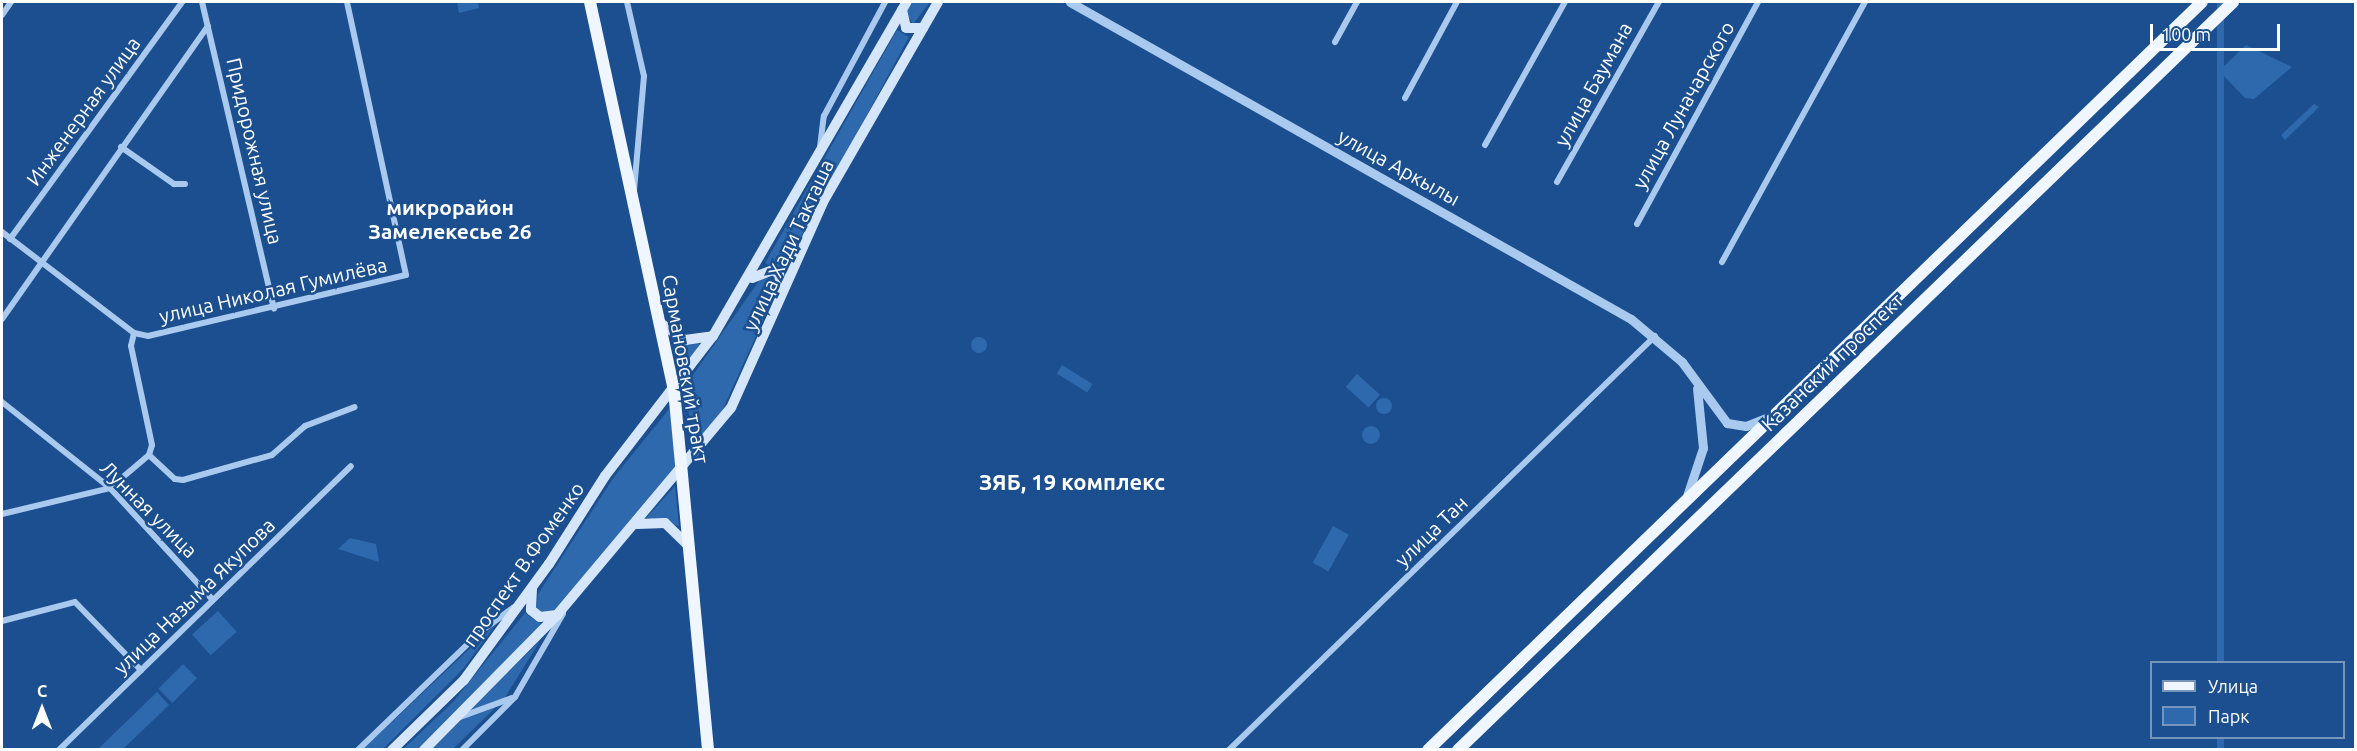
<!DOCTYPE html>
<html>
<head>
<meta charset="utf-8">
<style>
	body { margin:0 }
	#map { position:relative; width:2357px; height:751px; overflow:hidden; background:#1b4f8f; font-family:Ubuntu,sans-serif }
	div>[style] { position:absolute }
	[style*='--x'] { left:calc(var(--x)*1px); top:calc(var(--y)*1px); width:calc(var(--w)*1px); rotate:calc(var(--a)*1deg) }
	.green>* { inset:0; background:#2e69ad; transform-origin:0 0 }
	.round { border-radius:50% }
	.minor>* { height:6px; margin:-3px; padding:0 3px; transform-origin:3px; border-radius:3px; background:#a9c9ee }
	.tertiary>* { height:9px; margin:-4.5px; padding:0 4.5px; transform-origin:4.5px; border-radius:4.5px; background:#a9c9ee }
	.secondary>* { height:10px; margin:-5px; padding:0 5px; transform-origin:5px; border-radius:5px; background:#d6e6fa }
	.primary>* { height:12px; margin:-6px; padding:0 6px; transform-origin:6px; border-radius:6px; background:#f0f6ff }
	span { translate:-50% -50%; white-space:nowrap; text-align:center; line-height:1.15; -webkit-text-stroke:5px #1b4f8f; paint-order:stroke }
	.street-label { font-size:20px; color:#fff }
	.neighbourhood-label { font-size:21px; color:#fff; font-weight:700 }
	.quarter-label { font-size:22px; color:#fff; font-weight:700 }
	.frame { position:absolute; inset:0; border:3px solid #fff; pointer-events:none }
	.legend { position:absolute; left:2150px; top:661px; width:195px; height:78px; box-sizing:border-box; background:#1b4f8f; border:2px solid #7695bc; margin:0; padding:8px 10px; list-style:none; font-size:18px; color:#fff }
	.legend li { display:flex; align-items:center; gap:12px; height:30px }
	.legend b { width:30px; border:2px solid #7695bc }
	.north { position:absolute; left:12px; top:679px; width:60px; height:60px; -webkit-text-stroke:4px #1b4f8f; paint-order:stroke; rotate:0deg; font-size:16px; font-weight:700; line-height:24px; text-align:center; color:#fff }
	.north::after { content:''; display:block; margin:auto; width:21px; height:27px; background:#fff; clip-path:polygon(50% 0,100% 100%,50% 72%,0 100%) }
	.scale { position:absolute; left:2150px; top:24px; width:130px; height:27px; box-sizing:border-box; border:3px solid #fff; border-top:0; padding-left:8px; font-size:18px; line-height:21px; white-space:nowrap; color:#fff; -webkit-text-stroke:4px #1b4f8f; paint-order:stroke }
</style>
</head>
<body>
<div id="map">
	<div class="green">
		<div style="clip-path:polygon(457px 2px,478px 2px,479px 8px,459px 13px)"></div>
		<div style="clip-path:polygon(913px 2px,930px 2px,913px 24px,906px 13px)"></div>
		<div style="left:2217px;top:2px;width:7px;height:1076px"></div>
		<div style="clip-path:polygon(897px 30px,909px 37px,782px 272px,765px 263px)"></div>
		<div style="clip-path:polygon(2246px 45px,2292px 67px,2254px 99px,2245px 98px,2219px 71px)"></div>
		<div style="clip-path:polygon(2314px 104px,2319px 107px,2285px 140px,2281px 135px)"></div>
		<div style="clip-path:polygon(761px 278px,773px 279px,773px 298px,722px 411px,697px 447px,683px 389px)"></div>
		<div class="round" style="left:971px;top:337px;width:16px;height:16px"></div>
		<div style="clip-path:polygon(671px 338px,700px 344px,680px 375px)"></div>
		<div style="left:1062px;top:365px;width:36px;height:10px;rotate:32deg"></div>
		<div style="left:1357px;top:374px;width:31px;height:17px;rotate:42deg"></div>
		<div class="round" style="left:1376px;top:398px;width:16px;height:16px"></div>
		<div style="clip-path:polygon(670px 408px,676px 471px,552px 614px,536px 610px,538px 594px,614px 477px)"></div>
		<div class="round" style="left:1362px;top:426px;width:18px;height:18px"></div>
		<div style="clip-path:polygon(675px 486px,679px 526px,646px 518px)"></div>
		<div style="left:1333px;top:526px;width:18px;height:42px;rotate:29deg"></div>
		<div style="clip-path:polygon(350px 538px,376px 544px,379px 562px,338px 549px)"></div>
		<div style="left:218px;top:611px;width:28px;height:35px;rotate:48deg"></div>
		<div style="clip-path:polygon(525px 613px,543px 625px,419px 749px,402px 750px,453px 702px)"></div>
		<div style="clip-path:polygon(497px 623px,463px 669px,383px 749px,362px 750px)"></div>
		<div style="clip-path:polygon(540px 641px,504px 699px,453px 749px,430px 750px)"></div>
		<div style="left:183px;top:664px;width:20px;height:35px;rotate:45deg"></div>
		<div style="clip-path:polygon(157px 692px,169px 705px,123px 749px,98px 749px)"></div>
	</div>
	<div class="minor">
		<div style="--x:202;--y:2;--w:315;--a:76.8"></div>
		<div style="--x:627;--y:2;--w:76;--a:77.1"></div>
		<div style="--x:644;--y:76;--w:114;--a:95"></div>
		<div style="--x:2;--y:15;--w:16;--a:-55"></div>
		<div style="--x:1335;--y:42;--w:46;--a:-61.2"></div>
		<div style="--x:1405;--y:98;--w:109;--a:-61.6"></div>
		<div style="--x:1485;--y:145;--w:164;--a:-60.8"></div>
		<div style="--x:121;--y:147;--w:65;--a:34.9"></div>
		<div style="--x:174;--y:184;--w:11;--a:0"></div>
		<div style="--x:820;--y:147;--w:31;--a:-83"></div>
		<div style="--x:824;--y:116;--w:129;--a:-61.8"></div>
		<div style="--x:1557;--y:182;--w:207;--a:-60.5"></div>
		<div style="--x:1637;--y:224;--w:253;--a:-61.4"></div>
		<div style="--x:2;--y:232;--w:166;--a:37.4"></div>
		<div style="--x:134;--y:333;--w:14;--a:12"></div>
		<div style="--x:148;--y:336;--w:265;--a:-13.3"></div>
		<div style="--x:406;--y:275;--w:279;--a:-102.2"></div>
		<div style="--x:10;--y:239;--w:293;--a:-54"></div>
		<div style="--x:1722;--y:262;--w:297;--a:-61.2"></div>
		<div style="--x:2;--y:319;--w:358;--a:-54.9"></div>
		<div style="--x:134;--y:333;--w:13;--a:103"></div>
		<div style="--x:131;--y:346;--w:101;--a:78"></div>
		<div style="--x:152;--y:445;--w:10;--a:107"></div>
		<div style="--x:2;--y:402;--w:138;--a:38.5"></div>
		<div style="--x:110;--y:488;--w:152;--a:47.4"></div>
		<div style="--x:2;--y:514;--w:111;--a:-13.5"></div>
		<div style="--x:110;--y:488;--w:51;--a:-40.2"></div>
		<div style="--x:149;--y:455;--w:35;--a:43"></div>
		<div style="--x:175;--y:479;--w:8;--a:7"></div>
		<div style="--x:183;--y:480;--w:92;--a:-15.7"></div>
		<div style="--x:272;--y:455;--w:44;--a:-41.3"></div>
		<div style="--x:305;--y:426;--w:53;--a:-20.8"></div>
		<div style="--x:2;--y:621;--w:75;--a:-14.6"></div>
		<div style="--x:75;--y:602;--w:95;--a:45.9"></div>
		<div style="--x:460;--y:717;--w:55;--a:-20.1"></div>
		<div style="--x:59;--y:750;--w:407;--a:-44.2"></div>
		<div style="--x:358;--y:750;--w:170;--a:-44"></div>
		<div style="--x:480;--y:632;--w:42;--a:-36.3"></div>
		<div style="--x:462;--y:750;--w:75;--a:-45"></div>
		<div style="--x:515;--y:697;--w:96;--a:-60"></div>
		<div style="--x:1229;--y:750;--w:594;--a:-44.18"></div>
	</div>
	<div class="tertiary">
		<div style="--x:1070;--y:2;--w:644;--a:29.47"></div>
		<div style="--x:1631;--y:319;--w:67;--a:40.1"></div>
		<div style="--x:1682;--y:362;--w:76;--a:53.6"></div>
		<div style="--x:1727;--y:423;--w:19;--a:9"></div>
		<div style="--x:1746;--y:426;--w:27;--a:-22"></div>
		<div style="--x:1687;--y:496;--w:51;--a:-71.6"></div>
		<div style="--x:1703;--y:448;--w:60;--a:-95.7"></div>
	</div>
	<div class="secondary">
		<div style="--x:902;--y:10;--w:18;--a:77"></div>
		<div style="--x:906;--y:28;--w:17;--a:0"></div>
		<div style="--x:752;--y:278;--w:22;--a:-21"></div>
		<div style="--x:773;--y:270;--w:7;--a:34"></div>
		<div style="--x:779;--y:274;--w:19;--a:81"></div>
		<div style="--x:659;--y:322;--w:32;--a:35"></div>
		<div style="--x:685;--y:340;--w:28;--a:-8"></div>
		<div style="--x:637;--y:524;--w:28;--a:-2"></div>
		<div style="--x:665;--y:523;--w:33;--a:44"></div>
		<div style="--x:532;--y:589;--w:21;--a:93"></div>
		<div style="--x:531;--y:610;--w:11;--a:38"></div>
		<div style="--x:540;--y:617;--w:17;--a:-7"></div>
		<div style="--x:392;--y:750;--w:100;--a:-44.2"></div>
		<div style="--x:464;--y:680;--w:144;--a:-53.8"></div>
		<div style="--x:549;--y:564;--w:104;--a:-57.5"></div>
		<div style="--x:605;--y:476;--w:177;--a:-52.4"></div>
		<div style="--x:713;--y:336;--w:386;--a:-59.9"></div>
		<div style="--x:424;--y:750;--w:190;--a:-45.4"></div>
		<div style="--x:557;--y:615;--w:270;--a:-50"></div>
		<div style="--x:731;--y:408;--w:226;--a:-65.9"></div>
		<div style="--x:823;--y:202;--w:231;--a:-60.1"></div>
	</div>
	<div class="primary">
		<div style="--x:590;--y:2;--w:397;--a:77.8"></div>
		<div style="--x:674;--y:390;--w:362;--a:84.6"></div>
		<div style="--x:1428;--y:750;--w:1076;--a:-44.02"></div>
		<div style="--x:1458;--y:750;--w:1077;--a:-43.98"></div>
	</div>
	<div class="street-label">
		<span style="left:1593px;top:84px;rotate:-61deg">улица Баумана</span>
		<span style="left:1683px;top:105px;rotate:-61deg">улица Луначарского</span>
		<span style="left:83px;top:111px;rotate:-54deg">Инженерная улица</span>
		<span style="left:255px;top:151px;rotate:77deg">Придорожная улица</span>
		<span style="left:1399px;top:167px;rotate:29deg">улица Аркылы</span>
		<span style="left:788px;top:245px;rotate:-65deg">улица Хади Такташа</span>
		<span style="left:273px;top:290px;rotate:-13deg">улица Николая Гумилёва</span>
		<span style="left:1832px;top:362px;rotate:-44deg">Казанский проспект</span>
		<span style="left:686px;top:369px;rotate:80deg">Сармановский тракт</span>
		<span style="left:149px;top:509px;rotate:45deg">Лунная улица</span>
		<span style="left:1431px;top:531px;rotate:-44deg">улица Тан</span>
		<span style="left:523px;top:564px;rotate:-55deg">проспект В.Фоменко</span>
		<span style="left:194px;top:596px;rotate:-44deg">улица Назыма Якупова</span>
	</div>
	<div class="neighbourhood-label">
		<span style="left:450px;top:219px">микрорайон<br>Замелекесье 26</span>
	</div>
	<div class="quarter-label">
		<span style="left:1072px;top:482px">ЗЯБ, 19 комплекс</span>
	</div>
	<div class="frame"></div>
	<ul class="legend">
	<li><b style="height:8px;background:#f0f6ff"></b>Улица</li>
	<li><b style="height:16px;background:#2e69ad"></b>Парк</li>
	</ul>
	<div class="north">С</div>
	<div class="scale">100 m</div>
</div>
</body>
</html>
